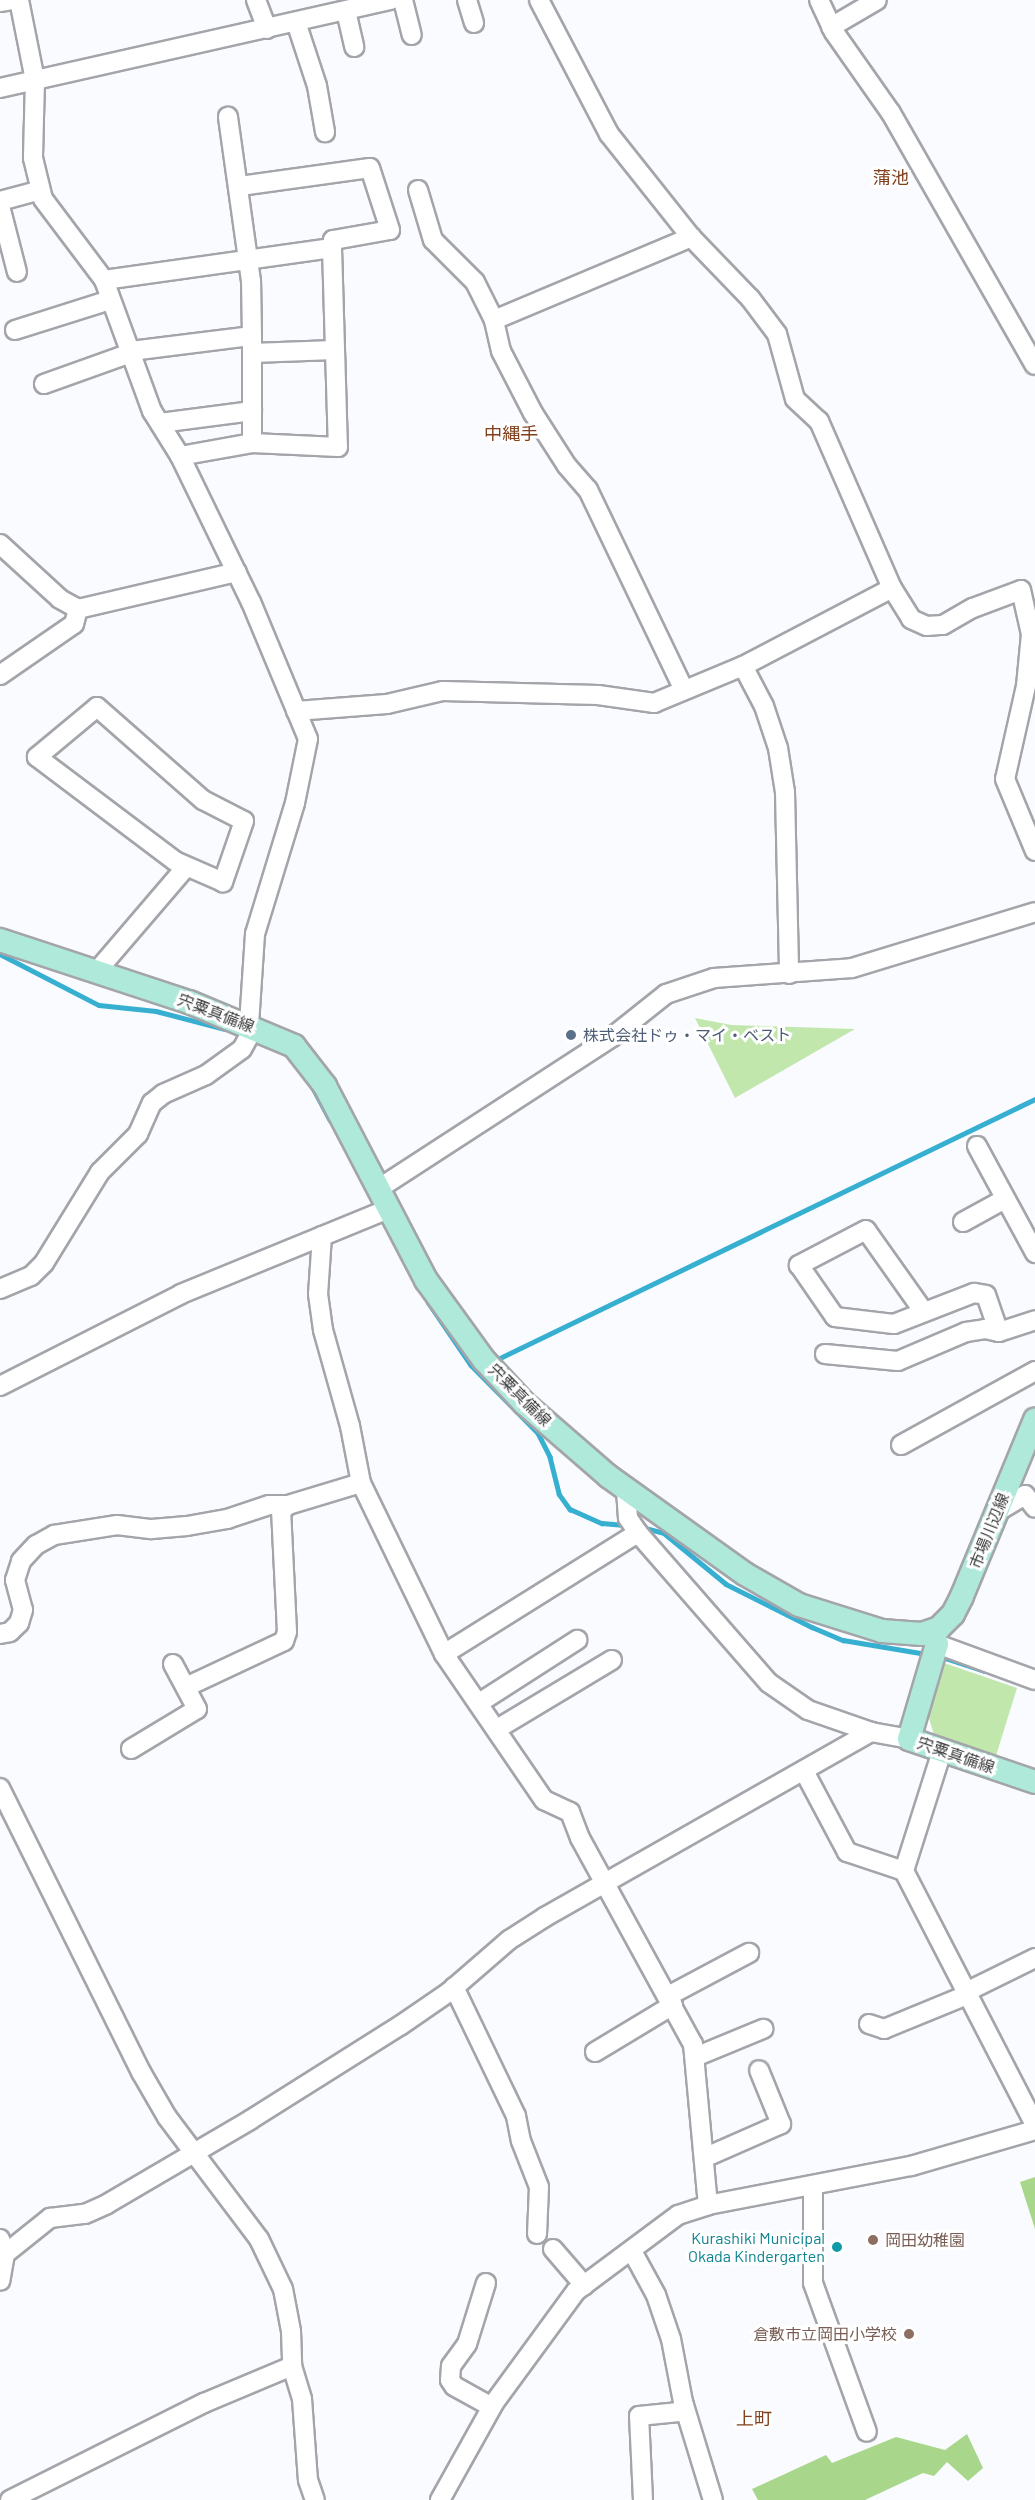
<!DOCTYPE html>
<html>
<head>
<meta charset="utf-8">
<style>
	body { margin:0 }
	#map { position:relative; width:1035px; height:2500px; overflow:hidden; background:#f9fbff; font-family:Barlow,"Noto Sans JP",sans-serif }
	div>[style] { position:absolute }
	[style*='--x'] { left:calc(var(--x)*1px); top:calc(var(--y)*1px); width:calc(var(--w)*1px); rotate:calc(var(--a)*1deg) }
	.green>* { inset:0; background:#c2e7ad }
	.forest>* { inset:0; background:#a8d78b }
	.stream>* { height:4.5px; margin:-2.25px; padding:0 2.25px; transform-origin:2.25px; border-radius:2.25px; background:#36afd0 }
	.roads { filter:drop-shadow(2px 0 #a3a5aa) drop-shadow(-2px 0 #a3a5aa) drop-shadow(0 2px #a3a5aa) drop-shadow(0 -2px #a3a5aa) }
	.minor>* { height:18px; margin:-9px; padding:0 9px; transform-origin:9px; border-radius:9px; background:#fff }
	.major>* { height:22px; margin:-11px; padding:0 11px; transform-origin:11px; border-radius:11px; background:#afe9da }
	.dots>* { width:16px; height:16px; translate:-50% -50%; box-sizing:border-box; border:3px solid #fff; border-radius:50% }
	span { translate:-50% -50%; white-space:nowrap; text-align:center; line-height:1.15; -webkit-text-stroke:6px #fff; paint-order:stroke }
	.street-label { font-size:16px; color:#3c3d3f }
	.service-label { font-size:16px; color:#4e5e75 }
	.left { translate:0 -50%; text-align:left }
	.culture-label { font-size:16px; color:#0d838f }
	.right { translate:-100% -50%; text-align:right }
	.education-label { font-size:16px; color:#785e54 }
	.neighbourhood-label { font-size:18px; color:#81411e }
</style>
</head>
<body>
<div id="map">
	<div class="green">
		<div style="clip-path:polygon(695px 1018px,731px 1025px,855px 1029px,735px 1098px)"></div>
		<div style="clip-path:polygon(944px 1663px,1017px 1688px,995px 1759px,935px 1738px,928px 1715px)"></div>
	</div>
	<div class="forest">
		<div style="clip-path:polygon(1035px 2177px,1035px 2229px,1020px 2182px)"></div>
		<div style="clip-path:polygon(967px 2434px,983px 2468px,968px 2481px,947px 2462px,934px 2476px,923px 2473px,865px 2500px,758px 2500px,752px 2489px,826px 2455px,832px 2463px,896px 2437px,945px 2450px)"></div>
	</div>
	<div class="stream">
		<div style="--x:0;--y:954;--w:111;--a:27.3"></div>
		<div style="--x:99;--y:1005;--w:57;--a:6"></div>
		<div style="--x:156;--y:1011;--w:71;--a:14.6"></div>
		<div style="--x:313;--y:1088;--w:36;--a:62"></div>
		<div style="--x:428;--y:1302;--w:76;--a:55.7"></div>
		<div style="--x:471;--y:1365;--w:95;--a:45.4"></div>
		<div style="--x:538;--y:1433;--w:27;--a:63"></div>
		<div style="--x:550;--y:1457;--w:38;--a:76"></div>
		<div style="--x:559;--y:1494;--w:19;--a:54"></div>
		<div style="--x:570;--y:1509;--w:35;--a:24"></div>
		<div style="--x:602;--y:1523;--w:25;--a:5"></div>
		<div style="--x:500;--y:1358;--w:594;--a:-25.83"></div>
		<div style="--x:638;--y:1526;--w:27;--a:15"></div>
		<div style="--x:664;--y:1533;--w:80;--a:39.4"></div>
		<div style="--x:726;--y:1584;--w:96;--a:26.6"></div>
		<div style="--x:812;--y:1627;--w:34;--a:23"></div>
		<div style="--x:843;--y:1640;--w:84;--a:9.6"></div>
		<div style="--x:942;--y:1657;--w:45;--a:18"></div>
	</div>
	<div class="roads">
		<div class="minor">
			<div style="--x:19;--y:0;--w:82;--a:78.7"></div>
			<div style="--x:35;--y:80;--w:78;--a:91.5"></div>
			<div style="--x:33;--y:158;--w:42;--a:76.3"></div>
			<div style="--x:43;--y:199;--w:101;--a:53"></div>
			<div style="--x:104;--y:280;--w:140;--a:69.9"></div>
			<div style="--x:152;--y:411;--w:53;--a:58.1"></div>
			<div style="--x:180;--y:456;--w:162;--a:64.1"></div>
			<div style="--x:251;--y:602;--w:148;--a:67.4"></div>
			<div style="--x:308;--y:739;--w:65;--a:101.5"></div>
			<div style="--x:295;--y:803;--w:137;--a:107"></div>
			<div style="--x:255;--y:934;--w:91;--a:93.8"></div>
			<div style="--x:256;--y:0;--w:31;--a:69"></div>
			<div style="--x:403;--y:0;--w:36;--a:76"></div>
			<div style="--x:467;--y:0;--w:24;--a:73"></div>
			<div style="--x:539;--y:0;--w:151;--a:62.4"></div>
			<div style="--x:609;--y:134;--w:132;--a:51.5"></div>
			<div style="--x:691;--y:237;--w:85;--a:46"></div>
			<div style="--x:750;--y:298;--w:45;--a:53.1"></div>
			<div style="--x:777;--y:334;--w:67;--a:74.5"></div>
			<div style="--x:795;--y:399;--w:33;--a:43"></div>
			<div style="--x:819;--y:421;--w:182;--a:66.4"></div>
			<div style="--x:892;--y:588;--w:36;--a:58"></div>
			<div style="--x:911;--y:619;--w:17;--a:24"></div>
			<div style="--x:927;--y:626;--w:16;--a:-4"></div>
			<div style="--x:943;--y:625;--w:34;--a:-30"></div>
			<div style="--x:973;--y:608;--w:51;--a:-20.6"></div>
			<div style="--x:1021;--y:590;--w:45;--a:77.2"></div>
			<div style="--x:1031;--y:634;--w:52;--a:95.5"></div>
			<div style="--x:1026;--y:686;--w:95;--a:102.7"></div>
			<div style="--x:1005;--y:779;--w:78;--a:67.4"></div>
			<div style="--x:819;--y:0;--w:35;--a:65"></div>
			<div style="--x:834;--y:32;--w:99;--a:54.9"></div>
			<div style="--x:891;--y:113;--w:290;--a:60.3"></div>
			<div style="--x:0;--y:2;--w:12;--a:-9"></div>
			<div style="--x:346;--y:11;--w:37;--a:77"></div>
			<div style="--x:296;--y:22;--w:67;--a:71.8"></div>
			<div style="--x:317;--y:86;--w:47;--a:80.1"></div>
			<div style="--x:831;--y:27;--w:53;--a:-30.4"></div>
			<div style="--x:0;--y:88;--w:401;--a:-12.7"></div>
			<div style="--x:240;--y:186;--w:131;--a:-7.9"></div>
			<div style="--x:370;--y:168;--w:65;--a:72.1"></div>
			<div style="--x:390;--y:230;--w:58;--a:170"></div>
			<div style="--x:333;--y:240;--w:8;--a:97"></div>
			<div style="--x:418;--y:190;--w:52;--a:73.3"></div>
			<div style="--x:433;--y:240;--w:59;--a:45"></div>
			<div style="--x:475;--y:282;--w:42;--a:63.4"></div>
			<div style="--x:0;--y:201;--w:42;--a:-15"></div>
			<div style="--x:0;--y:206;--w:68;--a:75.6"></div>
			<div style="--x:104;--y:280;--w:230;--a:-8"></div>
			<div style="--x:332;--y:248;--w:199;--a:88.3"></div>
			<div style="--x:338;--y:447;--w:86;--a:-177.3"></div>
			<div style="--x:15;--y:330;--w:100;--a:-17.5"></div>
			<div style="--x:252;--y:353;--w:83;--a:-2.1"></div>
			<div style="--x:44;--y:384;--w:101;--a:-19.7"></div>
			<div style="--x:139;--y:350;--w:114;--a:-7.1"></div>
			<div style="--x:252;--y:336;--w:55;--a:-91"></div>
			<div style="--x:251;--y:281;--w:166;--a:-98"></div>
			<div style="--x:160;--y:423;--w:93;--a:-7.4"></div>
			<div style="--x:180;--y:456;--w:73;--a:-10.2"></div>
			<div style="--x:252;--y:443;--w:107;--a:-90"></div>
			<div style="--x:0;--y:544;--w:81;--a:42.5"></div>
			<div style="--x:60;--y:599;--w:21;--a:29"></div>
			<div style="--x:78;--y:609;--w:163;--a:-13.1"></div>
			<div style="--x:743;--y:666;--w:45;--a:62.3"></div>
			<div style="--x:764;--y:706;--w:44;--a:71.6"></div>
			<div style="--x:778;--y:748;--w:45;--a:81"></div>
			<div style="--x:785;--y:792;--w:182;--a:88.7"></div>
			<div style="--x:0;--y:675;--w:90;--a:-34.6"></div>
			<div style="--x:74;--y:624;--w:16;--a:-75"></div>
			<div style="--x:684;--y:690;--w:222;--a:-115.6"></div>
			<div style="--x:588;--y:490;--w:32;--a:-131"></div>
			<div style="--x:567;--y:466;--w:63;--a:-122.7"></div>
			<div style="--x:533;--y:413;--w:70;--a:-117.3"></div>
			<div style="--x:501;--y:351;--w:32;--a:-103"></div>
			<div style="--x:494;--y:320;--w:214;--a:-22.8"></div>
			<div style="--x:97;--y:707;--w:141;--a:41.3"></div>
			<div style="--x:203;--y:800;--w:46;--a:27.1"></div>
			<div style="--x:244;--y:821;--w:65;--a:109"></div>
			<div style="--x:223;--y:882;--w:52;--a:-156.4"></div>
			<div style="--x:175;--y:861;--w:173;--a:-143"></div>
			<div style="--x:37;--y:757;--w:78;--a:-39.8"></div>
			<div style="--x:296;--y:711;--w:91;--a:-4.4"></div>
			<div style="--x:387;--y:704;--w:57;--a:-13.1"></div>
			<div style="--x:443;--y:691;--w:155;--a:1.5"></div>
			<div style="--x:598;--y:695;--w:57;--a:8.1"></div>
			<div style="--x:654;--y:703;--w:96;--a:-22.6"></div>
			<div style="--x:743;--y:666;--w:168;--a:-27.6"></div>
			<div style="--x:97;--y:971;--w:137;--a:-49.4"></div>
			<div style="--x:977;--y:1146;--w:122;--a:61.5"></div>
			<div style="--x:378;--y:1189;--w:279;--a:-33"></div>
			<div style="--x:612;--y:1037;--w:69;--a:-38.5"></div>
			<div style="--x:666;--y:994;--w:51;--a:-18.4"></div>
			<div style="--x:714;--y:978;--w:138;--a:-4.1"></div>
			<div style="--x:852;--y:968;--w:191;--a:-17"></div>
			<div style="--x:963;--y:1222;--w:48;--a:-28.7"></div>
			<div style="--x:322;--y:1236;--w:58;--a:93.9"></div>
			<div style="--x:318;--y:1294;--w:36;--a:82"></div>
			<div style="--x:323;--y:1330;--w:100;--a:74.3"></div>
			<div style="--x:350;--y:1426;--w:58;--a:79.1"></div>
			<div style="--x:361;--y:1483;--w:190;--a:64.1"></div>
			<div style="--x:444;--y:1654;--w:177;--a:55.6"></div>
			<div style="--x:544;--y:1800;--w:29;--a:25"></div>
			<div style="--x:570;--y:1812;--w:28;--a:69"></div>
			<div style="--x:580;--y:1838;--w:235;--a:61.3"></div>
			<div style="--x:693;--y:2044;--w:162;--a:84.7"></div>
			<div style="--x:0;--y:1289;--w:34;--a:-23"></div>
			<div style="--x:31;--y:1276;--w:18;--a:-45"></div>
			<div style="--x:44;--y:1263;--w:107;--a:-58.4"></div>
			<div style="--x:100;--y:1172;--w:54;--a:-45"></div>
			<div style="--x:138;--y:1134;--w:34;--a:-66"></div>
			<div style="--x:152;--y:1103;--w:14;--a:-39"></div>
			<div style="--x:163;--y:1094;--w:47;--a:-23.8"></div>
			<div style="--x:206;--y:1075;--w:44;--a:-35.8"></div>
			<div style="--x:242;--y:1049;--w:25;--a:-61"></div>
			<div style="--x:924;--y:1312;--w:100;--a:-125.3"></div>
			<div style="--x:866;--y:1230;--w:76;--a:152.4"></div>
			<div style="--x:799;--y:1265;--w:63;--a:55.3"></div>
			<div style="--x:835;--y:1317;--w:59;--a:6.8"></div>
			<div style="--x:894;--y:1324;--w:86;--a:-21.2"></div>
			<div style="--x:974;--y:1293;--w:12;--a:9"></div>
			<div style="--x:986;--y:1295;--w:39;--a:71"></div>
			<div style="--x:999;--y:1332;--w:38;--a:-18"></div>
			<div style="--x:825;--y:1354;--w:73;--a:5.5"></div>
			<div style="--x:898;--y:1361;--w:74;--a:-23.1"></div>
			<div style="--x:966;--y:1332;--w:19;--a:-9"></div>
			<div style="--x:985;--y:1329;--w:14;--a:12"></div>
			<div style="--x:0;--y:1386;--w:203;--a:-26.9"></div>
			<div style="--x:181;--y:1294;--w:224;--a:-22.3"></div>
			<div style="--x:901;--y:1445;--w:153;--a:-28.9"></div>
			<div style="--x:626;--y:1490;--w:28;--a:86"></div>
			<div style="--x:628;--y:1518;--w:18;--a:56"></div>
			<div style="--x:638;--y:1533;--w:199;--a:48.9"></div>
			<div style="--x:769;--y:1683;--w:47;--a:34.7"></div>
			<div style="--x:808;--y:1710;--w:67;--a:19.2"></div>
			<div style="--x:871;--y:1732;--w:39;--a:10"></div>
			<div style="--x:995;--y:1513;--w:35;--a:-31"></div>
			<div style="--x:1025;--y:1495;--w:16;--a:52"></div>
			<div style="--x:0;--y:1634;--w:10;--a:-11"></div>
			<div style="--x:10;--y:1632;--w:13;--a:-45"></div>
			<div style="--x:19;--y:1623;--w:14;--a:-73"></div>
			<div style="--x:23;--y:1610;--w:31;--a:-105"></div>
			<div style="--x:15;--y:1580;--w:20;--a:-72"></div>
			<div style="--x:21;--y:1561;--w:22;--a:-47"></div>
			<div style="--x:36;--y:1545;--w:21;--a:-29"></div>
			<div style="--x:54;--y:1535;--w:64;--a:-9"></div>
			<div style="--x:117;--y:1525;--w:35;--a:7"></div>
			<div style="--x:152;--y:1529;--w:35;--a:-5"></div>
			<div style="--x:187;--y:1526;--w:41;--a:-9.9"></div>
			<div style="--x:227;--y:1519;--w:44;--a:-18.4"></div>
			<div style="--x:269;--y:1505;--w:19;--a:0"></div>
			<div style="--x:937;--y:1644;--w:104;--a:20.2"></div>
			<div style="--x:444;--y:1654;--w:229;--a:-32"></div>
			<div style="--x:186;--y:1687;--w:108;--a:-25.1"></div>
			<div style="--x:284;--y:1641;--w:9;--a:-72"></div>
			<div style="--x:287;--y:1632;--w:121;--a:-92.8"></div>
			<div style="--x:281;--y:1511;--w:9;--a:-41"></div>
			<div style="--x:288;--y:1505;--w:76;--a:-16.8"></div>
			<div style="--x:479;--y:1703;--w:117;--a:-32.7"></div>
			<div style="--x:497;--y:1729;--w:134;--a:-31"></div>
			<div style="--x:131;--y:1749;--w:77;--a:-31.2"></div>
			<div style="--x:197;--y:1709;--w:51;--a:-118.1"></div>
			<div style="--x:942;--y:1751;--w:126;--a:107.6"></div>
			<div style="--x:904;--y:1871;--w:286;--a:62.7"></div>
			<div style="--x:804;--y:1771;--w:92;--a:62"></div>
			<div style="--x:847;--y:1852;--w:60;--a:18.4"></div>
			<div style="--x:0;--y:1788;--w:317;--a:63.6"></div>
			<div style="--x:141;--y:2072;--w:52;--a:60"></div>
			<div style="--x:167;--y:2117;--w:153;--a:53"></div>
			<div style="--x:259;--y:2239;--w:55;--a:64.4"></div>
			<div style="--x:283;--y:2289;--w:43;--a:79.2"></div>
			<div style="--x:291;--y:2331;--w:35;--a:88"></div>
			<div style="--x:292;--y:2366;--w:34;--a:73"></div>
			<div style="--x:302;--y:2399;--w:81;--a:85.8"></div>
			<div style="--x:308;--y:2480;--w:21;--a:71"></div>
			<div style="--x:454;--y:1987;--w:143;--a:64.3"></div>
			<div style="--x:516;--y:2116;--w:25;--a:79"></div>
			<div style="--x:521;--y:2141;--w:49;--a:68.6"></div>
			<div style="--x:539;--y:2187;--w:47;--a:92.4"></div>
			<div style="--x:966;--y:1992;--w:77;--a:-26.2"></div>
			<div style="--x:668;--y:1996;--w:92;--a:-28"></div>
			<div style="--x:869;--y:2024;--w:16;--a:18"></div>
			<div style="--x:884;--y:2029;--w:90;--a:-22.3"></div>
			<div style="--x:595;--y:2052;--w:91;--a:-31.1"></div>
			<div style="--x:695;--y:2057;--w:74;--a:-22.4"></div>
			<div style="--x:706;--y:2157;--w:82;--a:-23.7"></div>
			<div style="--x:781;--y:2124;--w:58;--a:-112.2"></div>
			<div style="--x:813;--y:2186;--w:97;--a:90"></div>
			<div style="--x:813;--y:2283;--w:158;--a:70.1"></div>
			<div style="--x:0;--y:2239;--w:16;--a:72"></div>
			<div style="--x:5;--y:2254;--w:27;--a:100"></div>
			<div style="--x:553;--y:2249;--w:48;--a:49.3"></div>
			<div style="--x:632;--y:2251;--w:50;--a:61.4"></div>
			<div style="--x:656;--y:2295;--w:46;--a:71.2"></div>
			<div style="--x:671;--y:2339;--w:64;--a:79.2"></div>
			<div style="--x:683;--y:2402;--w:102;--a:73"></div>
			<div style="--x:5;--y:2254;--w:58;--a:-38.7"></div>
			<div style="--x:50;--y:2218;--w:35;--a:-7"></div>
			<div style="--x:85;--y:2214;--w:24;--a:-24"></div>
			<div style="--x:107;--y:2204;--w:166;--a:-30.4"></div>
			<div style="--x:250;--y:2120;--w:178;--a:-32.2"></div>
			<div style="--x:401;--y:2025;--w:58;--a:-34.5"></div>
			<div style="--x:449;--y:1992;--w:79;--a:-40.9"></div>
			<div style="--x:509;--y:1940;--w:43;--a:-32.6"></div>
			<div style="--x:545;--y:1917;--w:375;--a:-29.6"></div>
			<div style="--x:486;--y:2283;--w:64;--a:107.3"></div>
			<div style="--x:467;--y:2344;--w:27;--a:126"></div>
			<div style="--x:451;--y:2366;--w:14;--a:94"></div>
			<div style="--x:450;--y:2380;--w:7;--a:56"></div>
			<div style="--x:454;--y:2386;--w:43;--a:28.9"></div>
			<div style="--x:10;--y:2500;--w:217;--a:-26.6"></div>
			<div style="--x:204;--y:2403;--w:95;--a:-22.8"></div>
			<div style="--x:440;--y:2500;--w:111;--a:-60.9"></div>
			<div style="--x:494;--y:2403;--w:139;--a:-53.8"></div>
			<div style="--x:576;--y:2291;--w:127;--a:-36.7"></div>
			<div style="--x:678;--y:2215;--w:32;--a:-18"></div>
			<div style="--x:708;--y:2205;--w:207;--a:-10.9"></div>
			<div style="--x:911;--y:2166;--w:129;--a:-16.2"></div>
			<div style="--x:643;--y:2500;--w:84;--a:-92.7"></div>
			<div style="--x:639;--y:2416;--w:40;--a:-5.7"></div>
			<div style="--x:679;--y:2412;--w:8;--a:-50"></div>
		</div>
		<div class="major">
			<div style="--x:0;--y:940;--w:199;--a:18.2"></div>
			<div style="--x:189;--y:1002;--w:114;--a:22.7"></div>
			<div style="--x:294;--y:1046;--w:51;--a:52.2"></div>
			<div style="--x:325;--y:1086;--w:219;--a:62.5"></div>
			<div style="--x:426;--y:1280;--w:99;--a:54.1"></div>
			<div style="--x:484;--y:1360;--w:60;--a:47"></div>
			<div style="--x:525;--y:1404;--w:110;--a:40.9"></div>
			<div style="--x:608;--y:1476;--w:168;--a:35.6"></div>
			<div style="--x:745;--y:1574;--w:62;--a:29.9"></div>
			<div style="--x:799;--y:1605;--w:87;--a:17.4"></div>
			<div style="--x:882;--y:1631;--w:40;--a:4.3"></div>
			<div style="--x:922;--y:1634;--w:18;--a:-19"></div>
			<div style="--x:939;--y:1628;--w:20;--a:-45"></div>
			<div style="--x:953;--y:1614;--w:20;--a:-63"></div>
			<div style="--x:962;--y:1596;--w:191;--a:-67.5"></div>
			<div style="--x:931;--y:1632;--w:13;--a:63"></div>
			<div style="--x:937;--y:1644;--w:99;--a:106.4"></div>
			<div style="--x:909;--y:1739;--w:133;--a:18.8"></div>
		</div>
	</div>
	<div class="dots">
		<div style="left:571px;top:1035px;background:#5c6f8a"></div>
		<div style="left:873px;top:2240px;background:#8d6e63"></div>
		<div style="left:837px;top:2247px;background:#0f9aa8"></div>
		<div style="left:909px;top:2334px;background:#8d6e63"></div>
	</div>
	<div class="street-label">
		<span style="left:216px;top:1013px;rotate:21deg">宍粟真備線</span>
		<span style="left:520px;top:1395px;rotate:45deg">宍粟真備線</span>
		<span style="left:989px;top:1531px;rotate:-68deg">市場川辺線</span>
		<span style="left:956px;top:1755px;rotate:19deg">宍粟真備線</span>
	</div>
	<div class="service-label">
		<span class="left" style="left:583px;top:1035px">株式会社ドゥ・マイ・ベスト</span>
	</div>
	<div class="culture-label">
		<span class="right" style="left:825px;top:2247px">Kurashiki Municipal<br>Okada Kindergarten</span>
	</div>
	<div class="education-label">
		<span class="left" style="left:885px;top:2240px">岡田幼稚園</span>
		<span class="right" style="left:897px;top:2334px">倉敷市立岡田小学校</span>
	</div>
	<div class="neighbourhood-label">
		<span style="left:891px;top:177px">蒲池</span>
		<span style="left:511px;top:433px">中縄手</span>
		<span style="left:754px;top:2418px">上町</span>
	</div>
</div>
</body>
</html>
